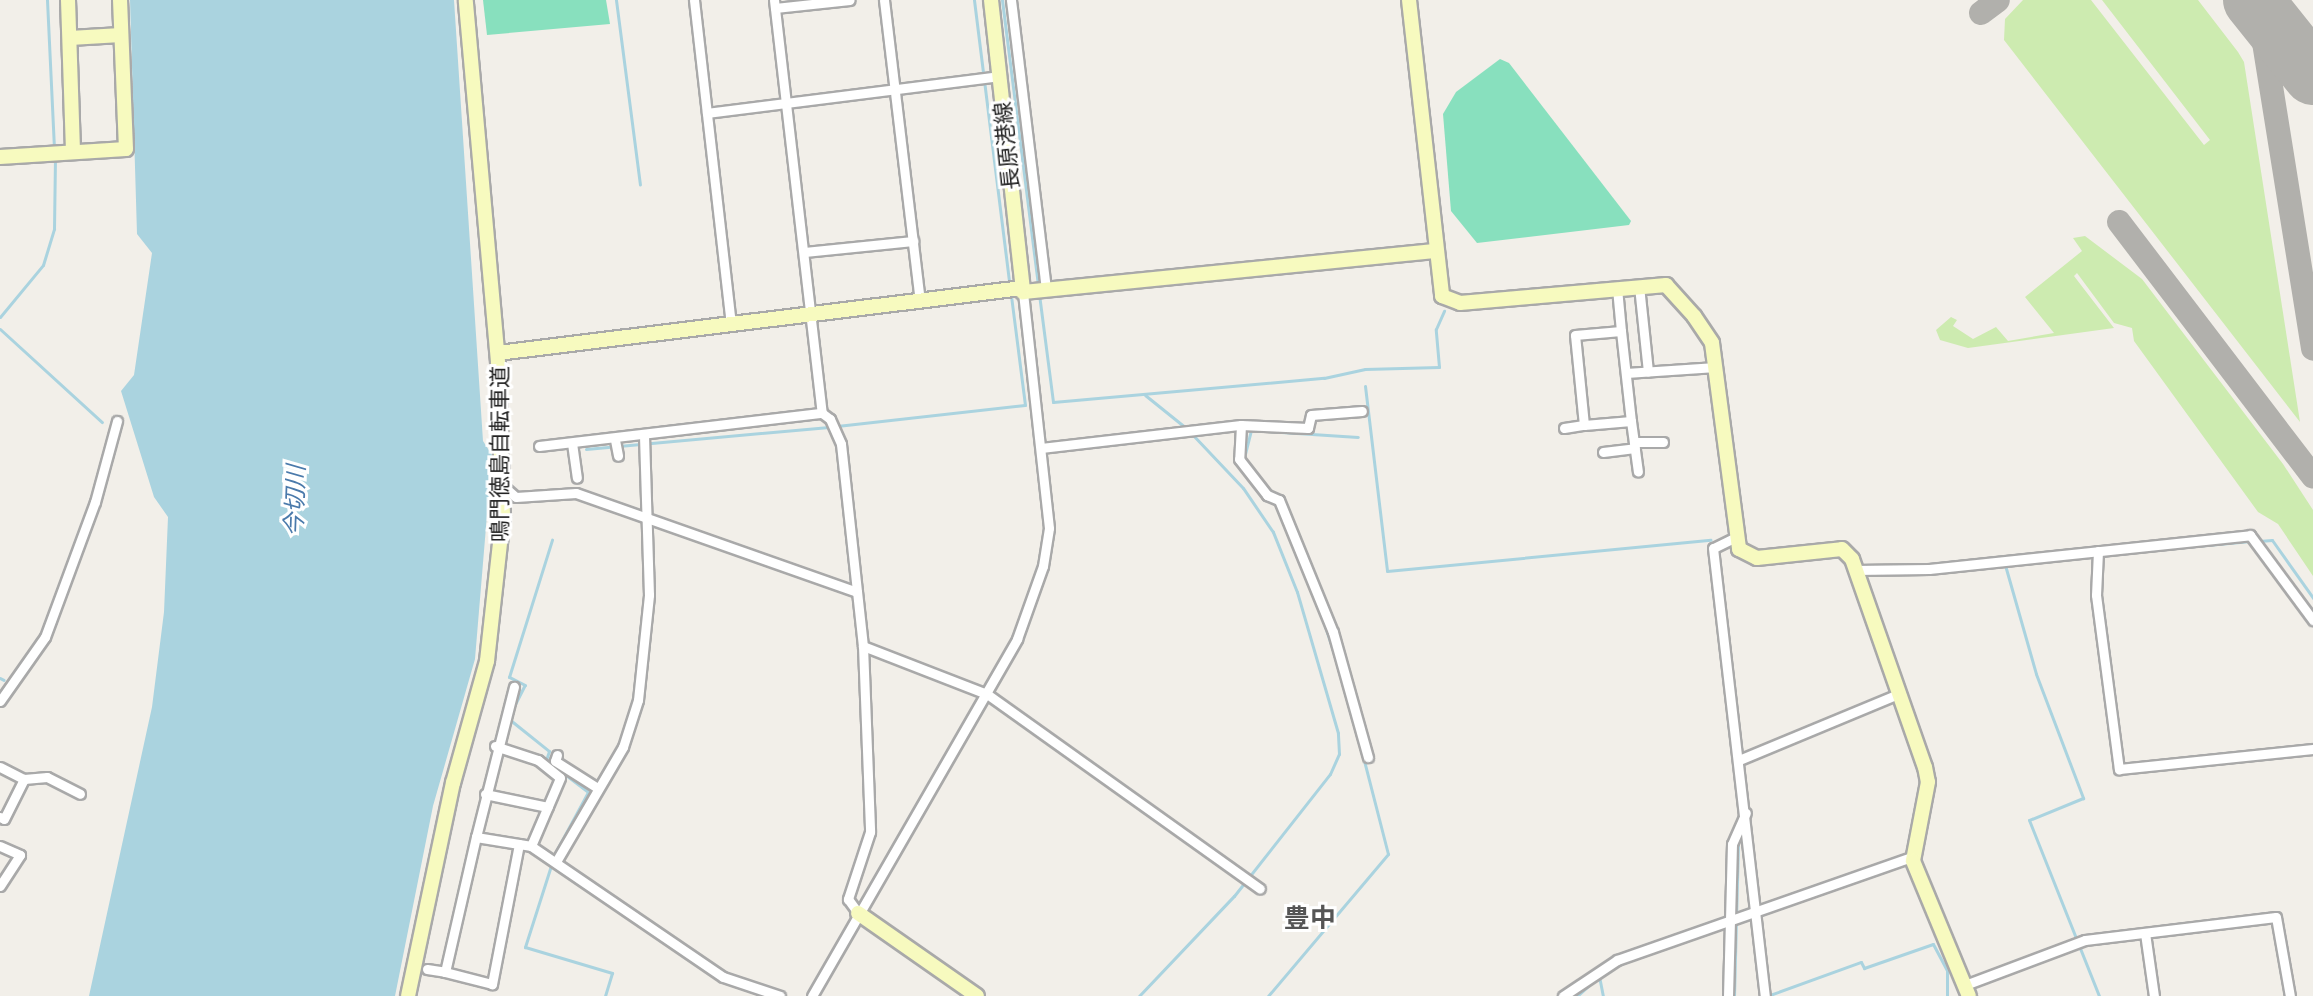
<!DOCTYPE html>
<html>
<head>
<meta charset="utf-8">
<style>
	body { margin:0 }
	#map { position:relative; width:2313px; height:996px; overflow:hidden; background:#f2efe9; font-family:"Exo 2","Noto Sans JP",sans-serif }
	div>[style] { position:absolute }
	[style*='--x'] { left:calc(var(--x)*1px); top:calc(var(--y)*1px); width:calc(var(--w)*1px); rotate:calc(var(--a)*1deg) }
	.grass>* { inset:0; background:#cdebb0 }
	.pitch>* { inset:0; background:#88e0be }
	.water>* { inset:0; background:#aad3df }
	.stream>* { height:3px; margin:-1.5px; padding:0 1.5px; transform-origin:1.5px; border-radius:1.5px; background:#aad3df }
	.taxiway>* { height:24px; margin:-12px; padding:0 12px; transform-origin:12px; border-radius:12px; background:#b1b0ac }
	.runway>* { height:60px; margin:-30px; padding:0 30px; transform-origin:30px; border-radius:30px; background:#b1b0ac }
	.roads { filter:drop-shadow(2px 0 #a9a9a9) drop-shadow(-2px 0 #a9a9a9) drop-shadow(0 2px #a9a9a9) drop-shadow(0 -2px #a9a9a9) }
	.street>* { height:9px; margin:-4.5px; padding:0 4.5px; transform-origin:4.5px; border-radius:4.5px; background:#fff }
	.secondary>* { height:14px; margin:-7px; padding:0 7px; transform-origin:7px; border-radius:7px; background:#f7fabf }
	span { translate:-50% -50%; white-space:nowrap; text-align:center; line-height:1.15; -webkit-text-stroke:6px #fff; paint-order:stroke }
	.street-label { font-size:22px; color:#222 }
	.water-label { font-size:24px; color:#4a7aab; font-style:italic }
	.quarter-label { font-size:26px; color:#555; font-weight:700 }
</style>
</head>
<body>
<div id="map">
	<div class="grass">
		<div style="clip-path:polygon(2023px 0,2091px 0,2204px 145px,2210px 140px,2102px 0,2198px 0,2238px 52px,2244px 62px,2300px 422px,2004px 40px,2005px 19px)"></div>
		<div style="clip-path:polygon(2085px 236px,2142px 279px,2283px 464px,2313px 510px,2313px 576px,2278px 524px,2258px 512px,2134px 341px,2132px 328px,2114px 323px,2077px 273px,2074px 276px,2114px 328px,1968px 348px,1940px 340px,1936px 330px,1951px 317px,1957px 320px,1953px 326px,1973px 339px,1996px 327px,2008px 341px,2054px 333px,2025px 297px,2082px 251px,2073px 238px)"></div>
	</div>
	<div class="pitch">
		<div style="clip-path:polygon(483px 0,606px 0,610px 24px,487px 35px)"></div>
		<div style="clip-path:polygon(1500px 59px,1509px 63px,1631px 221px,1629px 225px,1477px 243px,1451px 211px,1443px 114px,1456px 92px)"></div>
	</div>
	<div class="water">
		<div style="clip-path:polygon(130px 0,454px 0,483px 441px,492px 455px,475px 659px,433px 806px,395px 996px,89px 996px,152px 707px,164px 612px,168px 517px,154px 497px,121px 391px,134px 375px,152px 253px,137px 234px)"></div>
	</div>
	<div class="stream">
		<div style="--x:47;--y:0;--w:147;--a:87.3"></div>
		<div style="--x:616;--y:0;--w:186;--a:82.6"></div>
		<div style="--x:974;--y:0;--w:285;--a:82.9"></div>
		<div style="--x:1002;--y:0;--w:288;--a:82.8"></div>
		<div style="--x:1039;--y:294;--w:109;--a:82.6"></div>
		<div style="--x:1053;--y:402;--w:272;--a:-5.1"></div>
		<div style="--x:1324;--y:378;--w:42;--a:-12.4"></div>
		<div style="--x:1365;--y:369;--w:74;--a:-1.5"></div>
		<div style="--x:1439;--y:367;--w:38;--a:-95"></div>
		<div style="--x:1436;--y:329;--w:20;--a:-66"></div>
		<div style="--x:0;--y:317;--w:67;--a:-50.4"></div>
		<div style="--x:43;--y:265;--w:38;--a:-73"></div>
		<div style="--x:54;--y:229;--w:71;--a:-89.2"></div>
		<div style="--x:0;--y:329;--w:138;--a:42.4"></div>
		<div style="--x:1365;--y:386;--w:186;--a:83.2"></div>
		<div style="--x:1387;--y:571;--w:325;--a:-5.5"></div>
		<div style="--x:1145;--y:395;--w:53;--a:38.8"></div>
		<div style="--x:837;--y:426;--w:189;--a:-6.4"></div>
		<div style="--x:1025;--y:405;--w:111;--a:-97.3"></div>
		<div style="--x:586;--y:449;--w:244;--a:-5.2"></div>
		<div style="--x:1271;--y:493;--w:44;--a:-127.6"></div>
		<div style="--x:1244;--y:458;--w:29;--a:-76"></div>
		<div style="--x:1251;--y:430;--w:107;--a:3.7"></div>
		<div style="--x:2259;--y:541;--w:13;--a:-4"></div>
		<div style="--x:2272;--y:540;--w:71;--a:54.7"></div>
		<div style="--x:2163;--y:549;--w:88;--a:-5.2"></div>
		<div style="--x:2005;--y:565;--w:113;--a:74.1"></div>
		<div style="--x:2036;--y:674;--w:133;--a:69.2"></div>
		<div style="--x:2083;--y:798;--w:58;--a:157.8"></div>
		<div style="--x:2029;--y:820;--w:189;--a:68.3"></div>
		<div style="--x:1321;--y:614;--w:61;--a:71.9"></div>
		<div style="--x:0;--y:678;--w:4;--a:27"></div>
		<div style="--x:511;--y:712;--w:30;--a:-63"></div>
		<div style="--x:525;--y:685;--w:18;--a:-153"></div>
		<div style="--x:509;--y:677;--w:144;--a:-72.6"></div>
		<div style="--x:509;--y:719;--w:51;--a:38.7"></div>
		<div style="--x:549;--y:751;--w:9;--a:108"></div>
		<div style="--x:546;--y:760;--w:53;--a:37.3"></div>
		<div style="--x:588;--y:792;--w:69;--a:118.4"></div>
		<div style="--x:555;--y:853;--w:99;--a:107.7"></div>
		<div style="--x:525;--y:947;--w:91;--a:16.6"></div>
		<div style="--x:612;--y:973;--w:24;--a:107"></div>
		<div style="--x:1139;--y:996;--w:138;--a:-46.5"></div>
		<div style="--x:1234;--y:896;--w:155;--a:-51.8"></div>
		<div style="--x:1330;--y:774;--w:22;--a:-66"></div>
		<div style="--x:1339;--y:754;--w:21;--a:-93"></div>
		<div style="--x:1338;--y:733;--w:147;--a:-106.2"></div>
		<div style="--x:1297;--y:592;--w:65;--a:-111.8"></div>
		<div style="--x:1273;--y:532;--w:53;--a:-124.3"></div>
		<div style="--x:1243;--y:488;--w:76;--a:-133.4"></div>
		<div style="--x:1268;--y:996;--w:186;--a:-49.8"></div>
		<div style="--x:1388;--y:854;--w:117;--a:-104.4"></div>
		<div style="--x:1577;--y:996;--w:30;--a:-42"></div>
		<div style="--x:1599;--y:976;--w:20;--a:79"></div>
		<div style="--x:1734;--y:996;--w:156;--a:-88.5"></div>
		<div style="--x:1767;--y:996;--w:100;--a:-19.9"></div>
		<div style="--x:1861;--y:962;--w:7;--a:63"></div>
		<div style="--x:1864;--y:968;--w:73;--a:-19.2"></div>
		<div style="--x:1933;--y:944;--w:30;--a:62"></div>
		<div style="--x:1947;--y:970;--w:26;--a:90"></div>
	</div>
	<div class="taxiway">
		<div style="--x:2258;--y:5;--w:348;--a:80.9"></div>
		<div style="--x:1981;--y:13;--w:21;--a:-37"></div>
		<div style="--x:2119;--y:222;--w:320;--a:52.7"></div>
	</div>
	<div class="runway">
		<div style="--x:2253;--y:0;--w:96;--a:51.3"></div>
	</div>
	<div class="roads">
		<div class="street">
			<div style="--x:694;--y:0;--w:325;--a:83.5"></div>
			<div style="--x:774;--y:0;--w:416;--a:83.4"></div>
			<div style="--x:822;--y:413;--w:10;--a:37"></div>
			<div style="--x:830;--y:419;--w:27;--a:66"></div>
			<div style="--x:841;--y:444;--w:203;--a:83.8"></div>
			<div style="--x:863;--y:646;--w:186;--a:87.8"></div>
			<div style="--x:870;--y:832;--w:71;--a:108.2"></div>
			<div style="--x:848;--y:899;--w:17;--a:54"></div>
			<div style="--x:884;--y:0;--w:302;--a:83.2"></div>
			<div style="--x:1011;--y:0;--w:291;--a:83.1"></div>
			<div style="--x:775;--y:8;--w:75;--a:-6.1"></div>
			<div style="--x:707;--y:113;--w:293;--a:-7.2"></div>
			<div style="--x:804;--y:252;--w:110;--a:-5.8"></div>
			<div style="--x:1639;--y:286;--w:86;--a:84"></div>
			<div style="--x:1617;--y:288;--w:43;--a:84.7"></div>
			<div style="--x:1621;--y:331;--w:91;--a:83.7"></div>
			<div style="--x:1631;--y:421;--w:47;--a:175.1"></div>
			<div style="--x:1584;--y:425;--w:90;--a:-95.7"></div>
			<div style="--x:1575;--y:335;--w:46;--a:-5"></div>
			<div style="--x:1626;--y:373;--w:90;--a:-3.8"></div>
			<div style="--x:1631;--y:421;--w:51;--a:82.2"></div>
			<div style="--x:1241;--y:425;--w:67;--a:2.6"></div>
			<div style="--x:1308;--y:428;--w:13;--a:-77"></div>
			<div style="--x:1311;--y:415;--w:51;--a:-4.5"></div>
			<div style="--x:1564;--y:428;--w:20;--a:-9"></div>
			<div style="--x:615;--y:440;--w:16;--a:79"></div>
			<div style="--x:1634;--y:442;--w:29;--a:0"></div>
			<div style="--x:572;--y:443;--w:35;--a:82"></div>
			<div style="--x:539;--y:446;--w:285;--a:-6.7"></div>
			<div style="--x:1041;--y:448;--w:201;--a:-6.6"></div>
			<div style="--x:1241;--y:425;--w:34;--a:93"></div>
			<div style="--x:1239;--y:459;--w:46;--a:52.1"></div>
			<div style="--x:1267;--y:495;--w:13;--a:23"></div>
			<div style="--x:1279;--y:500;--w:143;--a:67.8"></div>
			<div style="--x:1333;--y:632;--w:130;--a:74.4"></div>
			<div style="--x:1603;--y:452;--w:32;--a:-7"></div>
			<div style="--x:502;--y:485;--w:18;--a:41"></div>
			<div style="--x:516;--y:497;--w:60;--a:-3.8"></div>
			<div style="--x:576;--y:493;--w:298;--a:19.4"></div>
			<div style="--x:1736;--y:537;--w:25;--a:154"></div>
			<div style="--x:1713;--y:548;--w:451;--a:83.4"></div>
			<div style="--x:2098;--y:551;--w:44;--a:92.6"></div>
			<div style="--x:2096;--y:595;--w:176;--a:82.5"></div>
			<div style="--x:2119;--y:769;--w:195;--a:-5.9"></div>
			<div style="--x:1855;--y:570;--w:74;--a:-0.8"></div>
			<div style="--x:1929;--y:569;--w:323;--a:-6"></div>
			<div style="--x:2250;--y:535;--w:106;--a:53.5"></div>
			<div style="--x:863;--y:646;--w:133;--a:21.2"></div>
			<div style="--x:987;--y:694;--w:335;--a:35.5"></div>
			<div style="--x:0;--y:701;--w:78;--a:-54.9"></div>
			<div style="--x:45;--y:637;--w:144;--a:-69.7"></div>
			<div style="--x:95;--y:502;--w:84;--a:-74.8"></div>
			<div style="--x:495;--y:746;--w:45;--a:18"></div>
			<div style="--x:538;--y:760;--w:28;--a:39"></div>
			<div style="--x:560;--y:778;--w:74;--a:113.1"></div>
			<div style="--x:557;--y:755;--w:6;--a:108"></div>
			<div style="--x:555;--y:761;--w:49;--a:32.4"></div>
			<div style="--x:1739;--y:760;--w:172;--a:-22.5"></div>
			<div style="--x:0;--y:767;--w:27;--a:27"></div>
			<div style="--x:24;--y:779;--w:23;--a:-5"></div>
			<div style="--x:47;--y:777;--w:37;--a:27"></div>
			<div style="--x:485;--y:794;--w:64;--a:11.7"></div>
			<div style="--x:0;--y:817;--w:4;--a:27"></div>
			<div style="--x:4;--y:819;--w:45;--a:-63.4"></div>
			<div style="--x:476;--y:837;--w:155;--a:-75.8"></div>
			<div style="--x:519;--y:844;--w:143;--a:100.9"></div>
			<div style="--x:492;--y:984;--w:49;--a:-165.7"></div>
			<div style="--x:445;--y:972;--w:139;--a:-77.1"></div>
			<div style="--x:476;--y:837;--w:56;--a:9.3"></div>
			<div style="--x:531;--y:846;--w:232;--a:34.3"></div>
			<div style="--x:723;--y:977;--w:60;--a:18.4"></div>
			<div style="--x:0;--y:846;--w:22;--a:24"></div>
			<div style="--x:20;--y:855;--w:37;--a:123"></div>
			<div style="--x:557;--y:860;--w:131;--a:-59.7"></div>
			<div style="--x:623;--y:747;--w:49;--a:-72.3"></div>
			<div style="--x:638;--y:700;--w:106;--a:-84"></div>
			<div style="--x:649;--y:595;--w:158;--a:-91.8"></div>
			<div style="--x:2145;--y:933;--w:64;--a:81.9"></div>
			<div style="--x:427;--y:969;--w:18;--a:9"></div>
			<div style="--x:1965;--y:985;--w:128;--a:-20.6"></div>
			<div style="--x:2085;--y:940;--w:192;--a:-6.9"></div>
			<div style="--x:2276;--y:917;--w:80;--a:80"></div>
			<div style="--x:812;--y:996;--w:412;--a:-60.1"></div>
			<div style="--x:1017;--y:639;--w:77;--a:-70.4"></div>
			<div style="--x:1043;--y:566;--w:38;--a:-81"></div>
			<div style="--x:1049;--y:528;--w:237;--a:-96.3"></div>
			<div style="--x:1563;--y:996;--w:65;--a:-33.7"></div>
			<div style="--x:1617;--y:960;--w:312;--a:-19.3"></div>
			<div style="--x:1728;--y:996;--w:152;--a:-88.5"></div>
			<div style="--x:1732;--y:844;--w:34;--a:-66"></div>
		</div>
		<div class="secondary">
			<div style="--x:68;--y:0;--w:152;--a:88.1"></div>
			<div style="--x:991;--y:0;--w:294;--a:83.7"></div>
			<div style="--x:1023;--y:292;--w:414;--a:-5.7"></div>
			<div style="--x:1409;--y:0;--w:298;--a:83.6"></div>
			<div style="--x:1442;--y:296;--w:19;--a:21"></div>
			<div style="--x:1460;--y:303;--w:207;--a:-5"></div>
			<div style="--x:1666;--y:285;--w:42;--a:47.9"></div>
			<div style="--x:1694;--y:316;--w:32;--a:56"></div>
			<div style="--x:1712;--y:343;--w:208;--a:82.5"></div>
			<div style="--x:1739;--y:549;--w:20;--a:27"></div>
			<div style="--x:1757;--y:558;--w:85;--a:-6"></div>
			<div style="--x:1842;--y:549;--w:14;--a:45"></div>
			<div style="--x:1852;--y:559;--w:220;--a:70.7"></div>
			<div style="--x:1925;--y:767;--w:15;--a:79"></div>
			<div style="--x:1928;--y:782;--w:80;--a:100.8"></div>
			<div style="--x:1913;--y:861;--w:146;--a:67.5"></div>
			<div style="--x:70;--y:38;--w:51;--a:-3.4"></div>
			<div style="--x:0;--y:157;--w:126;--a:-3.6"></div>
			<div style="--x:126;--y:149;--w:149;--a:-92.3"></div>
			<div style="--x:498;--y:353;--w:528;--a:-7.07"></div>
			<div style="--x:858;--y:913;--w:145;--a:34.9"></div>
			<div style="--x:408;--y:996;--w:218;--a:-78.1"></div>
			<div style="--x:453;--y:783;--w:127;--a:-74.4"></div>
			<div style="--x:487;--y:661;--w:147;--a:-83.7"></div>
			<div style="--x:503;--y:515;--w:153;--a:-91.9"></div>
			<div style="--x:498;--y:362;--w:363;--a:-95.1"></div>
		</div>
	</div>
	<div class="street-label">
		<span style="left:1006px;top:146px;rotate:-96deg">長原港線</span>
		<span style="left:499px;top:454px;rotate:-90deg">鳴門徳島自転車道</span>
	</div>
	<div class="water-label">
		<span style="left:294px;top:501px;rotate:-88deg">今切川</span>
	</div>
	<div class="quarter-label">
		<span style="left:1310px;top:917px">豊中</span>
	</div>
</div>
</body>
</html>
